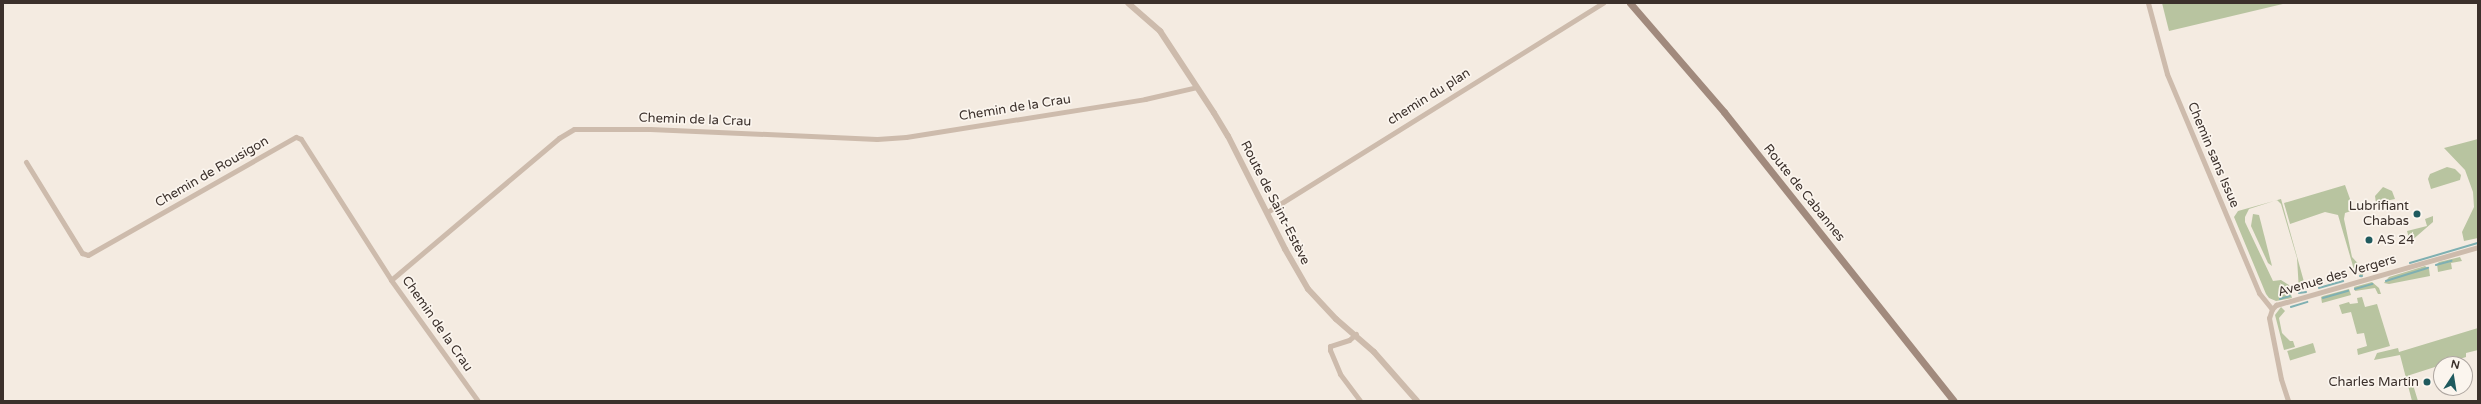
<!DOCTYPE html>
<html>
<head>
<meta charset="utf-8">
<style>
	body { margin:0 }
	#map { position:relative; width:2481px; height:404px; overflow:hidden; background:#f4ebe1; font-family:"Varela Round",sans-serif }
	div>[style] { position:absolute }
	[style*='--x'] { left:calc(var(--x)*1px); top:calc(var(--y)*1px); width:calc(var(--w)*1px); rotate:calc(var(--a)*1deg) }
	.green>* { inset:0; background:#b8c4a0; transform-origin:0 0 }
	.stream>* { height:1.5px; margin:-0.75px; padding:0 0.75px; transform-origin:0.75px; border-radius:0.75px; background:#7fb0b2 }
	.minor>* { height:5px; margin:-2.5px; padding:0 2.5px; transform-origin:2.5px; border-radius:2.5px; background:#cdbbac }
	.tertiary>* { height:6px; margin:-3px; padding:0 3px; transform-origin:3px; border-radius:3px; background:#cdbbac }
	.secondary>* { height:7px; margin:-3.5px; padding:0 3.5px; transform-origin:3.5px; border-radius:3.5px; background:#a18a7d }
	.dots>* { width:11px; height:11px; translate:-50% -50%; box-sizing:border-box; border:2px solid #fbf5ee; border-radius:50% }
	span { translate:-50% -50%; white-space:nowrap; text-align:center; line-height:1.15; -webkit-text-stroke:3.5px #fbf5ee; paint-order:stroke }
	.street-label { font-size:13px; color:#3b302b }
	.poi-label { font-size:13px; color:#3b302b }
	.right { translate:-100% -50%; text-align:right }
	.left { translate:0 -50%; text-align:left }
	.frame { position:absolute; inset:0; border:4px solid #3b302b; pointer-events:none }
	.north { position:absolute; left:2433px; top:356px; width:40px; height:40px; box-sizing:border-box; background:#fbf5ee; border:1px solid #aea6a0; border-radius:50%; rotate:12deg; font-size:11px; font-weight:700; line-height:16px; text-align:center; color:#3b302b }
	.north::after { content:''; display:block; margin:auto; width:14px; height:18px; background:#1f5a5e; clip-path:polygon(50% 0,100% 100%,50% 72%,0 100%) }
</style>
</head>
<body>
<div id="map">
	<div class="green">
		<div style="clip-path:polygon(2162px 3px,2287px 3px,2169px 31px)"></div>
		<div style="clip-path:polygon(2478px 139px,2478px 238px,2464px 241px,2462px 232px,2474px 207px,2473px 192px,2465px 170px,2444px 148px)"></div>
		<div style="clip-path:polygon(2447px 167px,2455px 169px,2461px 175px,2460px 180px,2431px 189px,2428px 179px,2430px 174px)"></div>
		<div style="clip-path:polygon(2345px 185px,2354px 210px,2345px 213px,2344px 219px,2352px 257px,2362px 268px,2364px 273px,2361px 278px,2359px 272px,2355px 273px,2338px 215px,2325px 212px,2290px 224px,2284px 203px)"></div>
		<div style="clip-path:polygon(2383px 187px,2392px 191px,2395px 199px,2376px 203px,2375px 196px)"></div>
		<div style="clip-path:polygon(2281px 199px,2306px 289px,2299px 291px,2297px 258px,2281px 204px,2277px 200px,2249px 209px,2245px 217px,2245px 222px,2273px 281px,2281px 280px,2289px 285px,2292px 298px,2276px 301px,2269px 298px,2266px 294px,2234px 217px,2238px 211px)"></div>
		<div style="clip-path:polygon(2253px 214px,2259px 215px,2272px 266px,2268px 263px,2251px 226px)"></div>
		<div style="clip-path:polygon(2433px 216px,2433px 222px,2410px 242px,2407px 231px,2427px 226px,2425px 219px)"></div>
		<div style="clip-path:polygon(2460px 257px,2462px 261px,2451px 263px,2452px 269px,2438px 272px,2437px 264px,2439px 262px)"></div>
		<div style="clip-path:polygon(2425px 266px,2429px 269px,2430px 276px,2389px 284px,2384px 283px,2389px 277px)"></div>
		<div style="clip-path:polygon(2372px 282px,2379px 288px,2381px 294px,2378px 294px,2375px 288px,2355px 291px,2354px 287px)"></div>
		<div style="clip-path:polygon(2349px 289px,2351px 295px,2322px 303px,2321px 297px,2323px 296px)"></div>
		<div style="clip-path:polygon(2362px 297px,2365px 307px,2377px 304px,2390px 346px,2358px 355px,2357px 349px,2367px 346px,2364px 333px,2357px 334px,2351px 312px,2342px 314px,2339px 305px,2349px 302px,2350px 304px,2358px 303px,2357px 298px)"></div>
		<div style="clip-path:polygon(2281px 307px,2285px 311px,2279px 318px,2282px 333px,2290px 341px,2293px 341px,2295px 347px,2284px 350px,2275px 315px)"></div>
		<div style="clip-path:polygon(2478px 328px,2478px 350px,2466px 353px,2466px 357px,2410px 375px,2418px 401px,2412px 401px,2400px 355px,2374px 360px,2377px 353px,2398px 348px,2399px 352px)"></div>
		<div style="left:2313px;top:343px;width:10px;height:27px;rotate:73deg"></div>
	</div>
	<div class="stream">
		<div style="--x:2410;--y:263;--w:71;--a:-16.4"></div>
		<div style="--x:2436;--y:265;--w:16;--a:-15"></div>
		<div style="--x:2360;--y:276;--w:2;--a:0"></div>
		<div style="--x:2386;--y:281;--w:44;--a:-17.2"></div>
		<div style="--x:2319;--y:288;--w:25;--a:-16"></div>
		<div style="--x:2355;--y:289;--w:18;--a:-16"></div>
		<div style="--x:2299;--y:293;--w:7;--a:-8"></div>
		<div style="--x:2323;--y:298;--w:26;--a:-16"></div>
		<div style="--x:2280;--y:299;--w:10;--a:-17"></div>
		<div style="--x:2291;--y:307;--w:17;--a:-17"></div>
	</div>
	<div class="minor">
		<div style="--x:2148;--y:3;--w:73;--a:75"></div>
		<div style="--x:2167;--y:74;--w:238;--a:67.2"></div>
		<div style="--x:2259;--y:293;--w:21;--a:51"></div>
		<div style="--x:26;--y:162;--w:107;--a:58.4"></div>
		<div style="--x:82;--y:253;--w:6;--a:18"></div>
		<div style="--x:88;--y:255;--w:239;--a:-29.6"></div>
		<div style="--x:296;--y:137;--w:5;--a:22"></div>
		<div style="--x:301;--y:139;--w:167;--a:57.4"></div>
		<div style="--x:391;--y:280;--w:149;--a:54.3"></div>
		<div style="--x:1267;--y:212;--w:396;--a:-31.9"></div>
		<div style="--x:391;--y:280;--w:220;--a:-40.2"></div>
		<div style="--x:559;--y:138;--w:17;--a:-31"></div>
		<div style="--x:574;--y:129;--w:76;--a:0"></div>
		<div style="--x:650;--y:129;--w:227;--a:2.5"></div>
		<div style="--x:877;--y:139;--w:29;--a:-4"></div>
		<div style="--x:906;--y:137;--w:242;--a:-9"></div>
		<div style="--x:1145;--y:99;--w:53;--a:-13"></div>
		<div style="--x:2272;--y:309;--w:6;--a:-45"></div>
		<div style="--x:2276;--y:305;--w:210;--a:-16"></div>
		<div style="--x:2272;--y:309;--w:9;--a:108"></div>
		<div style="--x:2269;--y:318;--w:62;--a:78.9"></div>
		<div style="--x:2281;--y:379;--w:23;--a:72"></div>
		<div style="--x:1356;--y:334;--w:9;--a:139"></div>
		<div style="--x:1349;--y:340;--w:20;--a:162"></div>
		<div style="--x:1330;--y:346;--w:4;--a:90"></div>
		<div style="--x:1330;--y:350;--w:26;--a:67"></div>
		<div style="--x:1340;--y:374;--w:34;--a:53"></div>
	</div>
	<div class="tertiary">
		<div style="--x:1128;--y:3;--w:43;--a:41.2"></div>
		<div style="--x:1160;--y:31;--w:98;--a:56.6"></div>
		<div style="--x:1214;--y:113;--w:27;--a:59"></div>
		<div style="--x:1228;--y:136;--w:127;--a:63.2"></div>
		<div style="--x:1285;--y:249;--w:46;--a:60.1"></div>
		<div style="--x:1308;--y:289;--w:41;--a:47"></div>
		<div style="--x:1336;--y:319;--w:50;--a:41"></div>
		<div style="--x:1374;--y:352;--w:65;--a:48.7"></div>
	</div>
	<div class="secondary">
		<div style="--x:1630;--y:3;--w:144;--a:49.2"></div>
		<div style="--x:1724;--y:112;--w:369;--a:51.5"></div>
	</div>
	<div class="dots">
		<div style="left:2417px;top:214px;background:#1f5a5e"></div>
		<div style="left:2369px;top:240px;background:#1f5a5e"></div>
		<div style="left:2427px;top:382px;background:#1f5a5e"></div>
	</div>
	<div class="street-label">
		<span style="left:1429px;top:97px;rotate:-32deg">chemin du plan</span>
		<span style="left:1015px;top:108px;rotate:-9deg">Chemin de la Crau</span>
		<span style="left:695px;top:120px;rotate:2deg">Chemin de la Crau</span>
		<span style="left:2213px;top:155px;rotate:67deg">Chemin sans Issue</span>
		<span style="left:212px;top:172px;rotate:-30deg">Chemin de Rousigon</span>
		<span style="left:1804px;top:193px;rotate:51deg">Route de Cabannes</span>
		<span style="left:1275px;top:203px;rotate:63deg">Route de Saint-Estève</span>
		<span style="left:2337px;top:276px;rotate:-16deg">Avenue des Vergers</span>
		<span style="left:437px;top:324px;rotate:55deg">Chemin de la Crau</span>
	</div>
	<div class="poi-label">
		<span class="right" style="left:2409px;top:214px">Lubrifiant<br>Chabas</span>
		<span class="left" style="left:2377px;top:240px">AS 24</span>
		<span class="right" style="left:2419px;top:382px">Charles Martin</span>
	</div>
	<div class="frame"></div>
	<div class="north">N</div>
</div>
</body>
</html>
